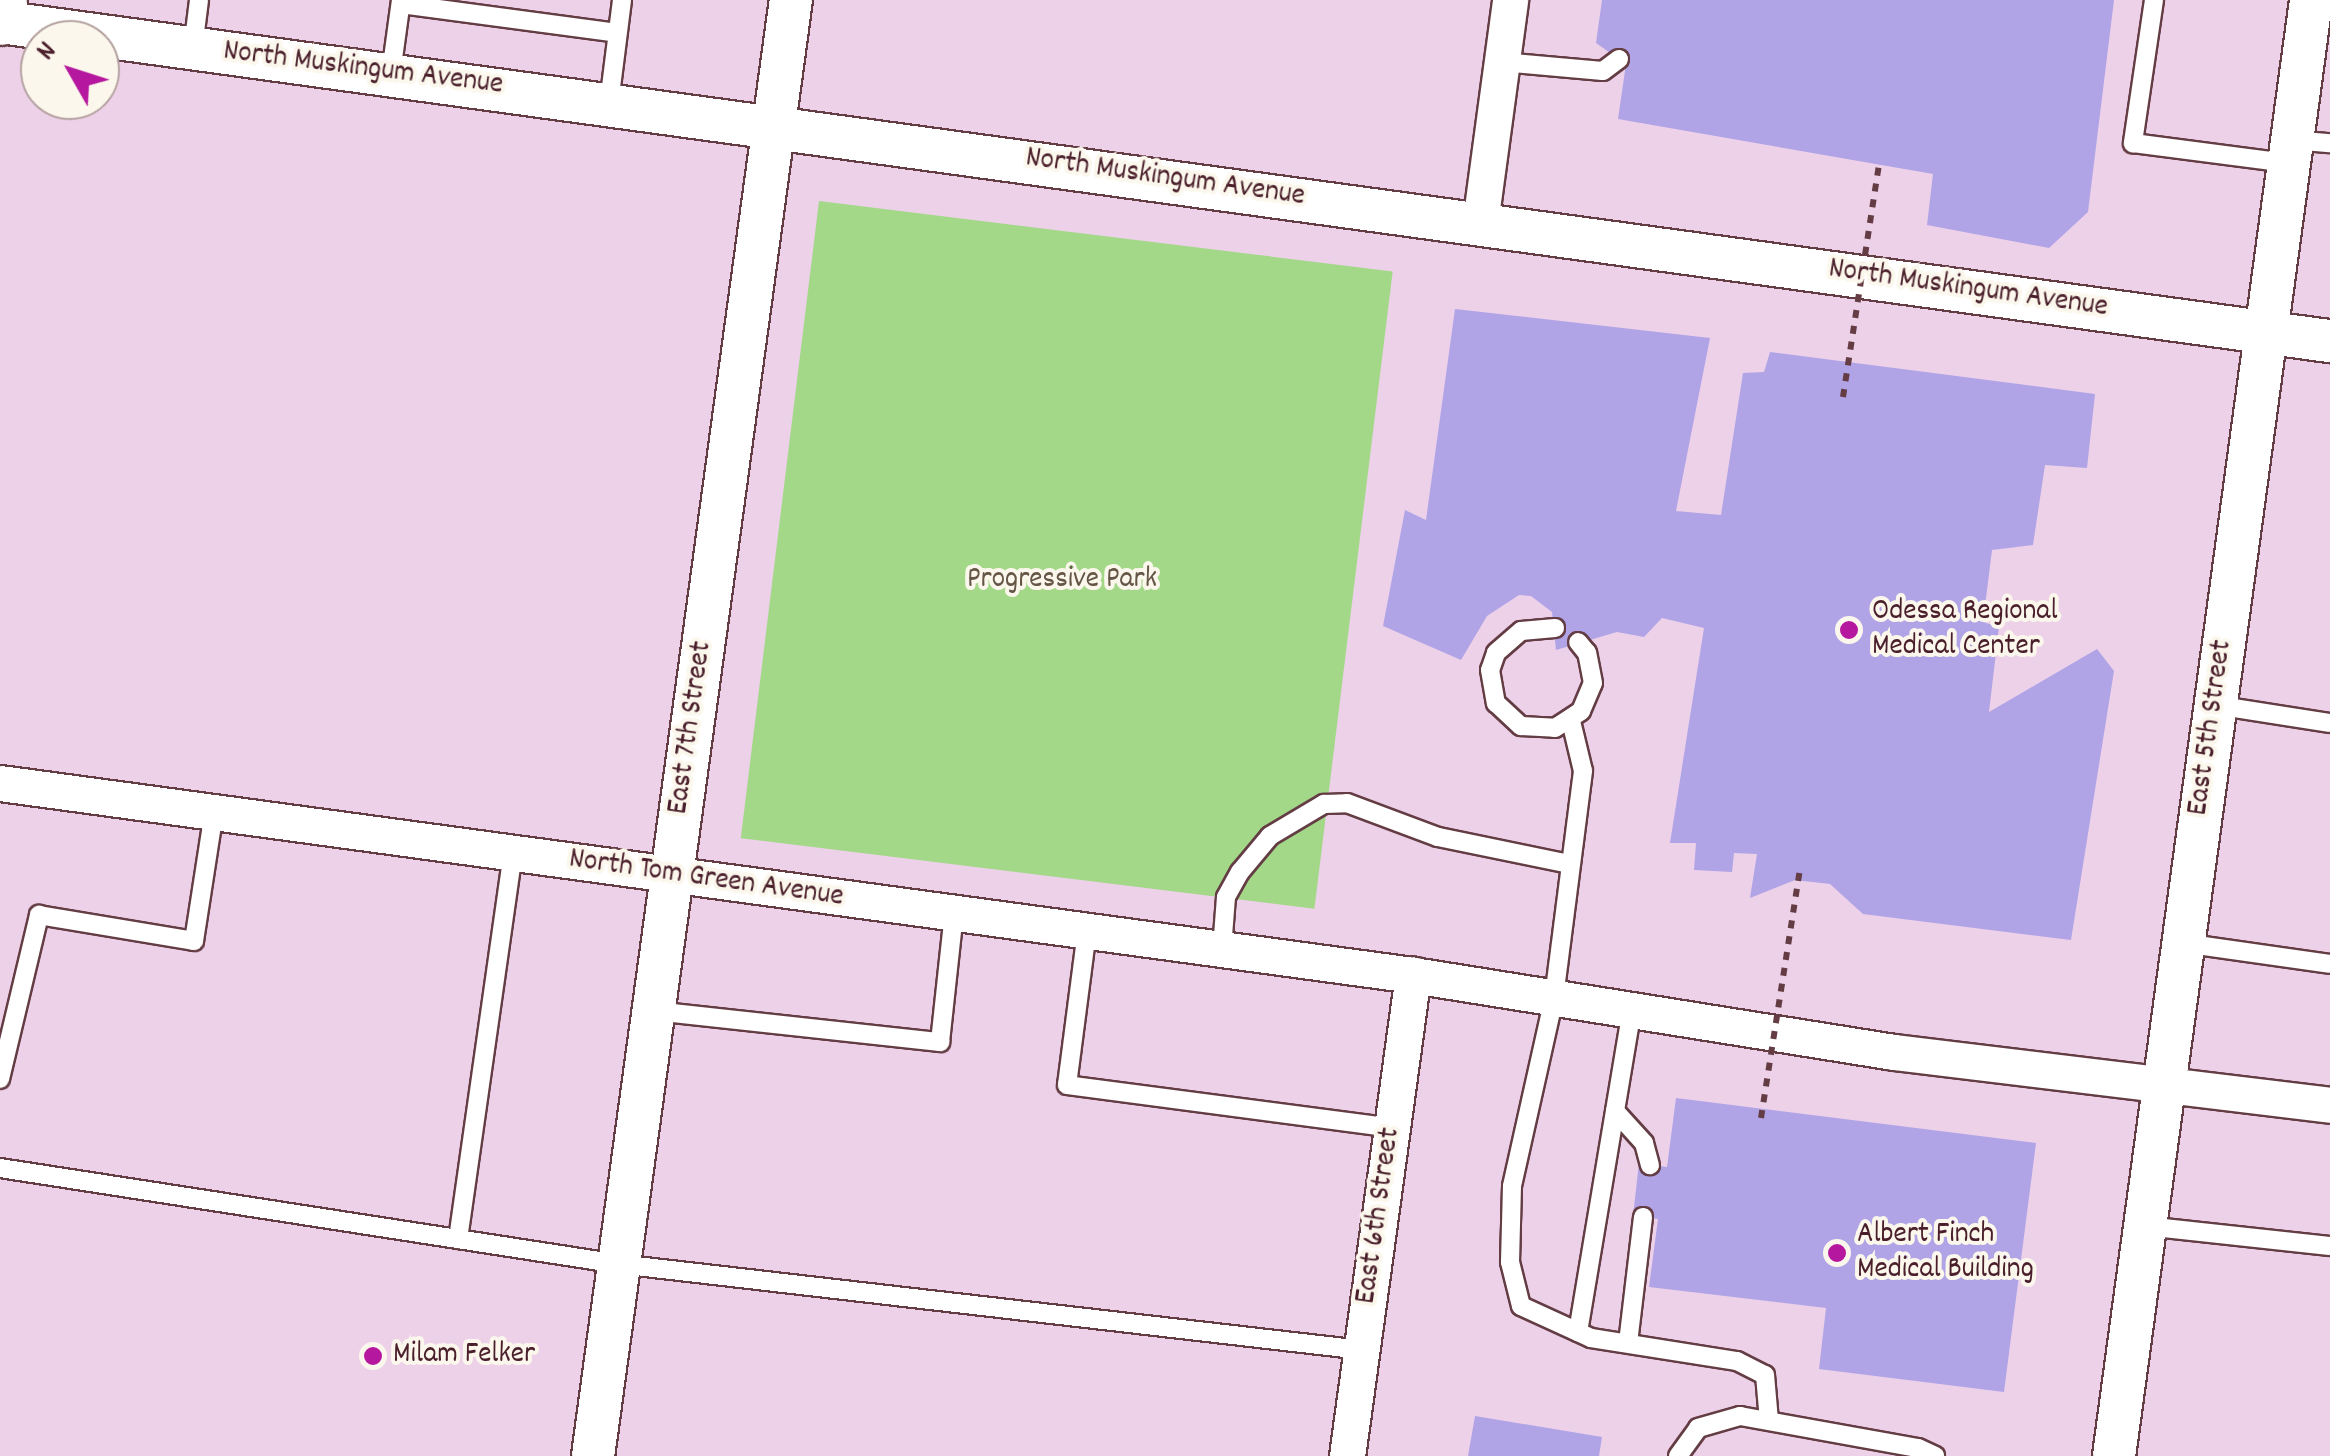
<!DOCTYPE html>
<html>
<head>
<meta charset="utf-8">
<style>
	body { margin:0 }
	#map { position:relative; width:2330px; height:1456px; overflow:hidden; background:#f4ead4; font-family:Dekko,sans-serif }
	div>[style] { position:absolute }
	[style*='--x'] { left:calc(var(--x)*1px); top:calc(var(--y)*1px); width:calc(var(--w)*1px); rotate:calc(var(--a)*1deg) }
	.built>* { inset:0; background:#edd1e9 }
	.green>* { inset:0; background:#a3d889; transform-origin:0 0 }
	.building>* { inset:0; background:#b0a4e7 }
	.roads { filter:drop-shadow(2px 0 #643d44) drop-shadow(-2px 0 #643d44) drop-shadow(0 2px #643d44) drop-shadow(0 -2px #643d44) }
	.service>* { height:18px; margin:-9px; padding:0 9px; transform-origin:9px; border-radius:9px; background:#fff }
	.minor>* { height:35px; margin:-17.5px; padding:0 17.5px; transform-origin:17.5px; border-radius:17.5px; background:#fff }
	.tertiary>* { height:42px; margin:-21px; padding:0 21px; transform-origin:21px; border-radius:21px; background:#fff }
	.secondary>* { height:48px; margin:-24px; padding:0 24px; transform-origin:24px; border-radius:24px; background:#fff }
	.path-bridge>* { height:6px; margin-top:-3px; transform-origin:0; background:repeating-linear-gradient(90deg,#643d44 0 8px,transparent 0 16px) }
	.dots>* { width:28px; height:28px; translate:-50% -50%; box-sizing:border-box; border:5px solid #fbf7ec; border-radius:50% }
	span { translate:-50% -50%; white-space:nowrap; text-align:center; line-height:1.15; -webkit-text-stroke:8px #fbf7ec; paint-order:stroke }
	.street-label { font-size:30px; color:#4a1f2b }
	.park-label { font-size:30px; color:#655647 }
	.poi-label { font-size:30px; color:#4a1f2b }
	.left { translate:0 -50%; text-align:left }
	.north { position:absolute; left:20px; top:20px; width:100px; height:100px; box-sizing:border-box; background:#fbf7ec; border:2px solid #b4a19f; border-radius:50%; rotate:309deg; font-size:28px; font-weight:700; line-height:40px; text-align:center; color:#4a1f2b }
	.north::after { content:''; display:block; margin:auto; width:35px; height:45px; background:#b5179e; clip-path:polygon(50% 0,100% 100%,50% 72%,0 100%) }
</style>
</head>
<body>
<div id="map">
	<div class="built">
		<div style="clip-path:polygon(evenodd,0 0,2330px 0,2330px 1456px,0 1456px,0 0,40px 40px,100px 40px,100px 100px,40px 100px,40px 40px)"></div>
	</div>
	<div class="green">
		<div style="left:819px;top:201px;width:578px;height:642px;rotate:7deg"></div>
	</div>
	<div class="building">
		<div style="clip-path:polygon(1602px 0,2114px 0,2088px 212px,2049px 248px,1927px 225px,1933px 174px,1618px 119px,1626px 64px,1596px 43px)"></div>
		<div style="clip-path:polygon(1455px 309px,1710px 338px,1676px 511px,1721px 515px,1743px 373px,1764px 372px,1770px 352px,2095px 394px,2087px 468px,2045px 465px,2033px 545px,1992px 550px,1983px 622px,1999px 627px,1989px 712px,2097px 649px,2114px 671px,2071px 940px,1863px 914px,1830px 884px,1795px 880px,1750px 898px,1757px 854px,1734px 853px,1732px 872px,1694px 870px,1696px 843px,1670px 843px,1704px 628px,1662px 618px,1644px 637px,1617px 632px,1556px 650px,1552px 612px,1531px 596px,1519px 595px,1487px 616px,1461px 660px,1383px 626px,1405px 510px,1426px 520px)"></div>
		<div style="clip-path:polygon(1676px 1098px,2036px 1143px,2004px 1392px,1819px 1369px,1826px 1308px,1649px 1287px,1658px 1219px,1633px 1216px,1639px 1163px,1667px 1167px)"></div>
		<div style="clip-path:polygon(1475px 1416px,1602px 1437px,1599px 1456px,1468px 1456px)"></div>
	</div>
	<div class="roads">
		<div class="service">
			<div style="--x:2154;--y:0;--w:145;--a:98.4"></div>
			<div style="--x:2133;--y:143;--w:156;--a:7.4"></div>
			<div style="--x:401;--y:4;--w:218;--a:7.6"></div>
			<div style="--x:193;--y:48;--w:48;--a:-82.9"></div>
			<div style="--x:1502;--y:62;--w:101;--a:5.1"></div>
			<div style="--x:1603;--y:71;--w:20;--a:-37"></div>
			<div style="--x:391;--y:73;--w:74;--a:-82.2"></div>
			<div style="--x:609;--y:103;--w:104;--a:-82.8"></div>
			<div style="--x:2292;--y:140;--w:38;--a:5"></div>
			<div style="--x:1555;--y:628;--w:34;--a:175"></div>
			<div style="--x:1521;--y:631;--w:33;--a:139"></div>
			<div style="--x:1496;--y:653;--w:18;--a:109"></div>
			<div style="--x:1490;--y:670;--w:34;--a:80"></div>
			<div style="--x:1496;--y:703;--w:34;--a:43"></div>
			<div style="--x:1521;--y:726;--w:34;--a:3"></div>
			<div style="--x:1555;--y:728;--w:31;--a:-33"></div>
			<div style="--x:1581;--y:711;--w:30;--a:-67"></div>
			<div style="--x:1593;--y:683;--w:31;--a:-101"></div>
			<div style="--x:1587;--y:653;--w:14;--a:-129"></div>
			<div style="--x:2215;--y:705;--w:116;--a:8.9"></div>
			<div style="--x:1571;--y:721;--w:51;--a:76.5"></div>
			<div style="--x:1583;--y:771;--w:229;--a:97.3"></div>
			<div style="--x:1554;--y:998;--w:193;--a:102.6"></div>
			<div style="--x:1512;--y:1186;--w:76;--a:91.5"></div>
			<div style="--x:1510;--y:1262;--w:45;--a:76"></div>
			<div style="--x:1521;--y:1306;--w:77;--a:24.6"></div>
			<div style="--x:1591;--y:1338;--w:148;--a:9"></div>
			<div style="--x:1737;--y:1361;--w:31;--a:27"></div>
			<div style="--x:1765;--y:1375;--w:46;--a:85"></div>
			<div style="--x:1087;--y:931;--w:155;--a:97.4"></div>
			<div style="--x:1067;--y:1085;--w:328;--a:7.5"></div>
			<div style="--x:2183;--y:943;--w:148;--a:8.1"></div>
			<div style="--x:1222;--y:949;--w:52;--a:-85.6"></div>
			<div style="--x:1226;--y:897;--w:29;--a:-61"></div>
			<div style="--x:1240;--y:872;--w:47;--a:-50.2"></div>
			<div style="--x:1270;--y:836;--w:63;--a:-30.7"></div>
			<div style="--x:1324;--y:804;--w:23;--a:-2"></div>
			<div style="--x:1347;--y:803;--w:97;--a:20.5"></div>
			<div style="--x:1438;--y:837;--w:135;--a:11.6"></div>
			<div style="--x:654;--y:1011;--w:288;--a:6.2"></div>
			<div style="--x:940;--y:1042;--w:130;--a:-83.8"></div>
			<div style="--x:0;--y:1079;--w:169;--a:-76.6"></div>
			<div style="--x:39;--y:915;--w:157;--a:9.5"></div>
			<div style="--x:194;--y:941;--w:131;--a:-81.2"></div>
			<div style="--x:1615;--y:1111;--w:43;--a:47.8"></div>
			<div style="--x:1644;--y:1143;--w:23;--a:75"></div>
			<div style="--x:0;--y:1168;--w:626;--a:8.82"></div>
			<div style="--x:619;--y:1264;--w:748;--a:6.6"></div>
			<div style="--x:2145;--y:1226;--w:186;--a:6.2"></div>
			<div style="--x:458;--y:1239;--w:389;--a:-81.9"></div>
			<div style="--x:1578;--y:1332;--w:326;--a:-80.5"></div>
			<div style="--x:1628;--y:1343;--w:127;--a:-83.2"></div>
			<div style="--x:1678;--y:1456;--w:34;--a:-54"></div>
			<div style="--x:1698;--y:1428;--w:44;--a:-15.9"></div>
			<div style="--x:1740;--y:1416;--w:181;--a:10.2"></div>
			<div style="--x:1918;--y:1448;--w:19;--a:25"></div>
		</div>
		<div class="minor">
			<div style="--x:1480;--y:223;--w:225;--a:-82.3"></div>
			<div style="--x:0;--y:783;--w:1426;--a:7.74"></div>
			<div style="--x:1413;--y:975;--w:487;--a:9.1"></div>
			<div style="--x:1894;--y:1052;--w:439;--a:6.9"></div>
			<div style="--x:1347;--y:1456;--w:486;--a:-82.2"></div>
		</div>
		<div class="tertiary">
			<div style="--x:0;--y:22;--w:2352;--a:7.8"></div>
			<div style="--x:593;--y:1456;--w:1469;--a:-82.26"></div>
			<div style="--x:2114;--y:1456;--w:1469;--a:-82.29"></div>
		</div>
		<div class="secondary">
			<div style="--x:0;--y:21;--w:21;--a:-82"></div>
		</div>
	</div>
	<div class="path-bridge">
		<div style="--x:1843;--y:397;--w:235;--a:-81.2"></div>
		<div style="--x:1761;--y:1118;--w:253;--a:-81.1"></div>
	</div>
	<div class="dots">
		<div style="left:1849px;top:630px;background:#b5179e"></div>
		<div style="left:1837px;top:1253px;background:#b5179e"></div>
		<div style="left:373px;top:1356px;background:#b5179e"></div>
	</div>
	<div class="street-label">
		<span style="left:363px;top:70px;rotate:7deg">North Muskingum Avenue</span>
		<span style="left:1165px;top:179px;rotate:8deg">North Muskingum Avenue</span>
		<span style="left:1968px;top:290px;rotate:8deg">North Muskingum Avenue</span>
		<span style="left:692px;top:728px;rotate:-82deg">East 7th Street</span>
		<span style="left:2212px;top:728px;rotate:-82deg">East 5th Street</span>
		<span style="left:706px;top:880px;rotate:8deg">North Tom Green Avenue</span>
		<span style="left:1380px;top:1216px;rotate:-82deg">East 6th Street</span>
	</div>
	<div class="park-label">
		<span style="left:1062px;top:581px">Progressive Park</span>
	</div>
	<div class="poi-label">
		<span class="left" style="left:1872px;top:630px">Odessa Regional<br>Medical Center</span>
		<span class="left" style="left:1857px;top:1253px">Albert Finch<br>Medical Building</span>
		<span class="left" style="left:393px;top:1356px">Milam Felker</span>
	</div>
	<div class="north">N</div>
</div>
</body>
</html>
